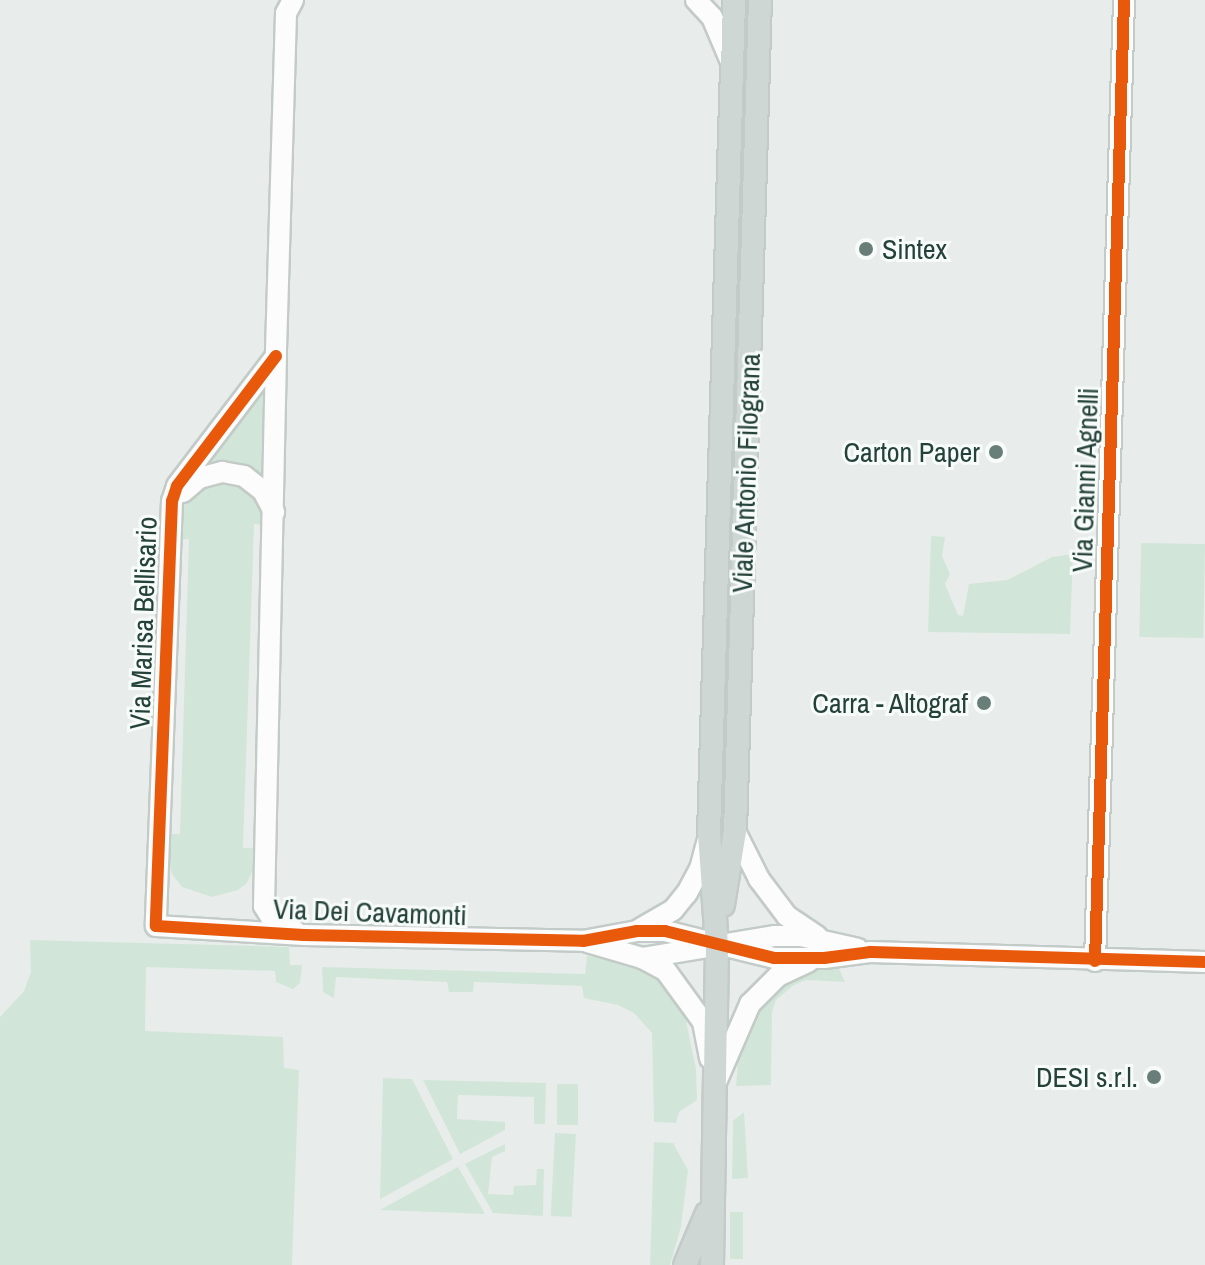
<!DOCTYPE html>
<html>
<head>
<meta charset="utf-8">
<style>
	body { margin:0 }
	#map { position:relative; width:1205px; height:1265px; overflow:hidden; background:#e8edeb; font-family:"Archivo Narrow",sans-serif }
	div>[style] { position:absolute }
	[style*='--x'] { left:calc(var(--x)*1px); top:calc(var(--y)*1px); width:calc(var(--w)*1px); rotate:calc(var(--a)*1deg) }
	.green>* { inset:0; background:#d1e6d8; transform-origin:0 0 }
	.roads { filter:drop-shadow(2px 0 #c3cbc8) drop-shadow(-2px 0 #c3cbc8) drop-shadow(0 2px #c3cbc8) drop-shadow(0 -2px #c3cbc8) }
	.secondary>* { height:20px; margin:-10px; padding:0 10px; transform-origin:10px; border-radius:10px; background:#fcfcfc }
	.primary>* { height:22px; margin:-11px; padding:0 11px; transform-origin:11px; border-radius:11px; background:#cfd7d5 }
	.cycleway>* { height:12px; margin:-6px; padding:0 6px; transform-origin:6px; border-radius:6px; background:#e8590c }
	.dots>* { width:22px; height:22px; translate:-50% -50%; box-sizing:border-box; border:4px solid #f7fbf9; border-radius:50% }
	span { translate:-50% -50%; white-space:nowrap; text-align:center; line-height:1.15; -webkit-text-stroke:6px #f7fbf9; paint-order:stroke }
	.poi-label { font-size:28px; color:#24423a }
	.left { translate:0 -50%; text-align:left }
	.right { translate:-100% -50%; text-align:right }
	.street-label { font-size:28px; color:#24423a }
</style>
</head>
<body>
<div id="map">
	<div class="green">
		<div style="clip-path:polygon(262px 385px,267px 386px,265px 478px,250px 466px,204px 464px)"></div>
		<div style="clip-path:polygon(220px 480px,244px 485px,258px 499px,267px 525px,254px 524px,243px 848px,257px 848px,255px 865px,247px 883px,238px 890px,212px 897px,182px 887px,172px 874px,168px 862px,168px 834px,180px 834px,189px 539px,177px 539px,181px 509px,199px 487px)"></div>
		<div style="clip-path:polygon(931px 536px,945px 537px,942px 556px,950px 574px,945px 584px,958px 615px,963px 616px,969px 584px,1007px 580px,1052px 557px,1073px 554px,1070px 634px,928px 632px)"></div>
		<div style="left:1141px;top:543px;width:64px;height:94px;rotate:1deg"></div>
		<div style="clip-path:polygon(30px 940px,289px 947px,290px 965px,302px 965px,300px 983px,293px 989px,276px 982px,275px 971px,146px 967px,145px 1031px,283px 1037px,284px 1068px,299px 1070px,292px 1265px,0 1265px,0 1017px,24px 991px,31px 972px)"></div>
		<div style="clip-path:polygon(587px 956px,620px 961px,657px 976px,685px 1016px,696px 1069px,697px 1100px,679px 1112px,676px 1123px,654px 1122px,652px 1033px,634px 1013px,618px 1005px,584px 998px,582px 986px,474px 982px,473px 992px,449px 992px,447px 982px,336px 977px,334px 998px,323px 992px,322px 967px,585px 974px)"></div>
		<div style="clip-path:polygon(837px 964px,845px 982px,806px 980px,794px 985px,776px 1000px,772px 1012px,771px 1085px,736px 1086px,739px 1050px,754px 1014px,786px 983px,804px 973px)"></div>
		<div style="clip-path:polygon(383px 1078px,412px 1079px,453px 1159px,380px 1199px)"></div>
		<div style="clip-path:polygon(423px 1080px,546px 1083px,545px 1124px,534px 1124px,534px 1097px,458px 1095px,457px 1119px,505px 1122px,505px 1130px,460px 1154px)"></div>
		<div style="left:557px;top:1084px;width:21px;height:41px"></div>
		<div style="clip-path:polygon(744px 1112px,748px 1178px,732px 1179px,733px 1121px)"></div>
		<div style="left:555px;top:1133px;width:21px;height:83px;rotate:3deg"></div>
		<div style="clip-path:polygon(654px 1142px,673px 1143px,688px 1170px,681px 1227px,670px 1265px,650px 1265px)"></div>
		<div style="clip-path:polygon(505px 1144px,505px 1151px,492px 1157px,488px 1194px,513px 1195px,514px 1186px,536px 1185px,537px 1169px,544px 1169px,543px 1216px,493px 1213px,465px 1164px)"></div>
		<div style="clip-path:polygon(458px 1167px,485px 1214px,380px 1210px)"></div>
		<div style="left:730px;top:1212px;width:13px;height:47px"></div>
	</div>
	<div class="roads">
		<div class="secondary">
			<div style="--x:293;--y:0;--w:15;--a:118"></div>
			<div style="--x:286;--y:13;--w:343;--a:91.7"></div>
			<div style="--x:276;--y:356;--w:550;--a:91.25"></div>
			<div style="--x:264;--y:906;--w:15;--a:58"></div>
			<div style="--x:272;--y:919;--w:25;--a:27"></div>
			<div style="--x:696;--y:0;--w:23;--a:47"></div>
			<div style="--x:712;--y:17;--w:49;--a:67.1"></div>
			<div style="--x:276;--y:356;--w:163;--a:127.3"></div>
			<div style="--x:177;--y:486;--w:16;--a:108"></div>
			<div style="--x:172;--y:501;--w:425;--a:92.2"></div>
			<div style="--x:156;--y:926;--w:148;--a:3.5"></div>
			<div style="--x:304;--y:935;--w:279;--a:1.2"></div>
			<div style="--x:583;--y:941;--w:55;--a:-10.5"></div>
			<div style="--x:637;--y:931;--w:28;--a:0"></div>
			<div style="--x:665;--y:931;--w:112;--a:13.9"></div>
			<div style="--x:774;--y:958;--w:50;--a:0"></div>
			<div style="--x:824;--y:958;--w:46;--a:-7.4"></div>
			<div style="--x:870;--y:952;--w:335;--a:1.7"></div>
			<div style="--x:183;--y:492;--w:21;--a:-41"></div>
			<div style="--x:199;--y:478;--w:24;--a:-15"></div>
			<div style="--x:222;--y:472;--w:22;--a:10"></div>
			<div style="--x:244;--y:476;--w:24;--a:38"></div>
			<div style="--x:263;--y:491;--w:24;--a:62"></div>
			<div style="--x:735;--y:831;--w:54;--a:63.4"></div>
			<div style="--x:759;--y:879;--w:46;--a:52.9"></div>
			<div style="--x:787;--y:916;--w:36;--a:34"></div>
			<div style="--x:640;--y:929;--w:38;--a:-30"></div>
			<div style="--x:673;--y:910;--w:22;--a:-51"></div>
			<div style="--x:687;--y:893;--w:27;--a:-62"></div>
			<div style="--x:700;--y:869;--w:28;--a:-75"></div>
			<div style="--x:587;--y:942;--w:57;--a:16.2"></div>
			<div style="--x:642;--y:958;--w:27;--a:28"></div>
			<div style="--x:666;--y:971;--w:63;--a:54"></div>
			<div style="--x:703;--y:1022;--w:37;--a:79"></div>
			<div style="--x:642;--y:958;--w:135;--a:-9.4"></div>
			<div style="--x:775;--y:936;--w:26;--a:0"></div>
			<div style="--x:801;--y:936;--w:58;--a:12.8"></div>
			<div style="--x:1095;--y:961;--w:961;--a:-88.27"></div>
			<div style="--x:717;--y:1080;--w:83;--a:-66.5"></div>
			<div style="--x:750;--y:1004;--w:40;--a:-45"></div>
			<div style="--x:778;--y:976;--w:33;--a:-25"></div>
		</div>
		<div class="primary">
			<div style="--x:723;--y:905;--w:75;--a:-80.8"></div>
			<div style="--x:735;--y:831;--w:831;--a:-88.28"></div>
			<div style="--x:685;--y:1265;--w:56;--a:-67.1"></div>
			<div style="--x:712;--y:1265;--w:320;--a:-89.1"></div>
			<div style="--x:717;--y:945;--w:111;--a:-94.1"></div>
			<div style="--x:709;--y:834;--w:834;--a:-88.28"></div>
		</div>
	</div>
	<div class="cycleway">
		<div style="--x:276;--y:356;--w:163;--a:127.3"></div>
		<div style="--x:177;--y:486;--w:16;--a:108"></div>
		<div style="--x:172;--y:501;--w:425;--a:92.2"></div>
		<div style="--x:156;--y:926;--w:148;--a:3.5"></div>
		<div style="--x:304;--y:935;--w:279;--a:1.2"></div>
		<div style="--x:583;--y:941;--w:55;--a:-10.5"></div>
		<div style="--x:637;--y:931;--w:28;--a:0"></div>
		<div style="--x:665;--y:931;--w:112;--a:13.9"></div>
		<div style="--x:774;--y:958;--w:50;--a:0"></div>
		<div style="--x:824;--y:958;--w:46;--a:-7.4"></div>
		<div style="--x:870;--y:952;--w:335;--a:1.7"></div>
		<div style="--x:1095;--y:961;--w:961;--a:-88.27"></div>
	</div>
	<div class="dots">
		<div style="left:866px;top:249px;background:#697e78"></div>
		<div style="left:996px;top:452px;background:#697e78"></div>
		<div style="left:984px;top:703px;background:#697e78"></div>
		<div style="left:1154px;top:1077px;background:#697e78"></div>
	</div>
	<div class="poi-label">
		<span class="left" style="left:882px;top:249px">Sintex</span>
		<span class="right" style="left:980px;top:452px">Carton Paper</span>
		<span class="right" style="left:968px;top:703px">Carra - Altograf</span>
		<span class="right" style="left:1138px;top:1077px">DESI s.r.l.</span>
	</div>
	<div class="street-label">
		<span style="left:746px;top:473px;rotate:-88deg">Viale Antonio Filograna</span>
		<span style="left:1085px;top:480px;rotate:-88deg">Via Gianni Agnelli</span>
		<span style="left:143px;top:623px;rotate:-88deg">Via Marisa Bellisario</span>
		<span style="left:370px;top:912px;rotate:2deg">Via Dei Cavamonti</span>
	</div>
</div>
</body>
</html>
